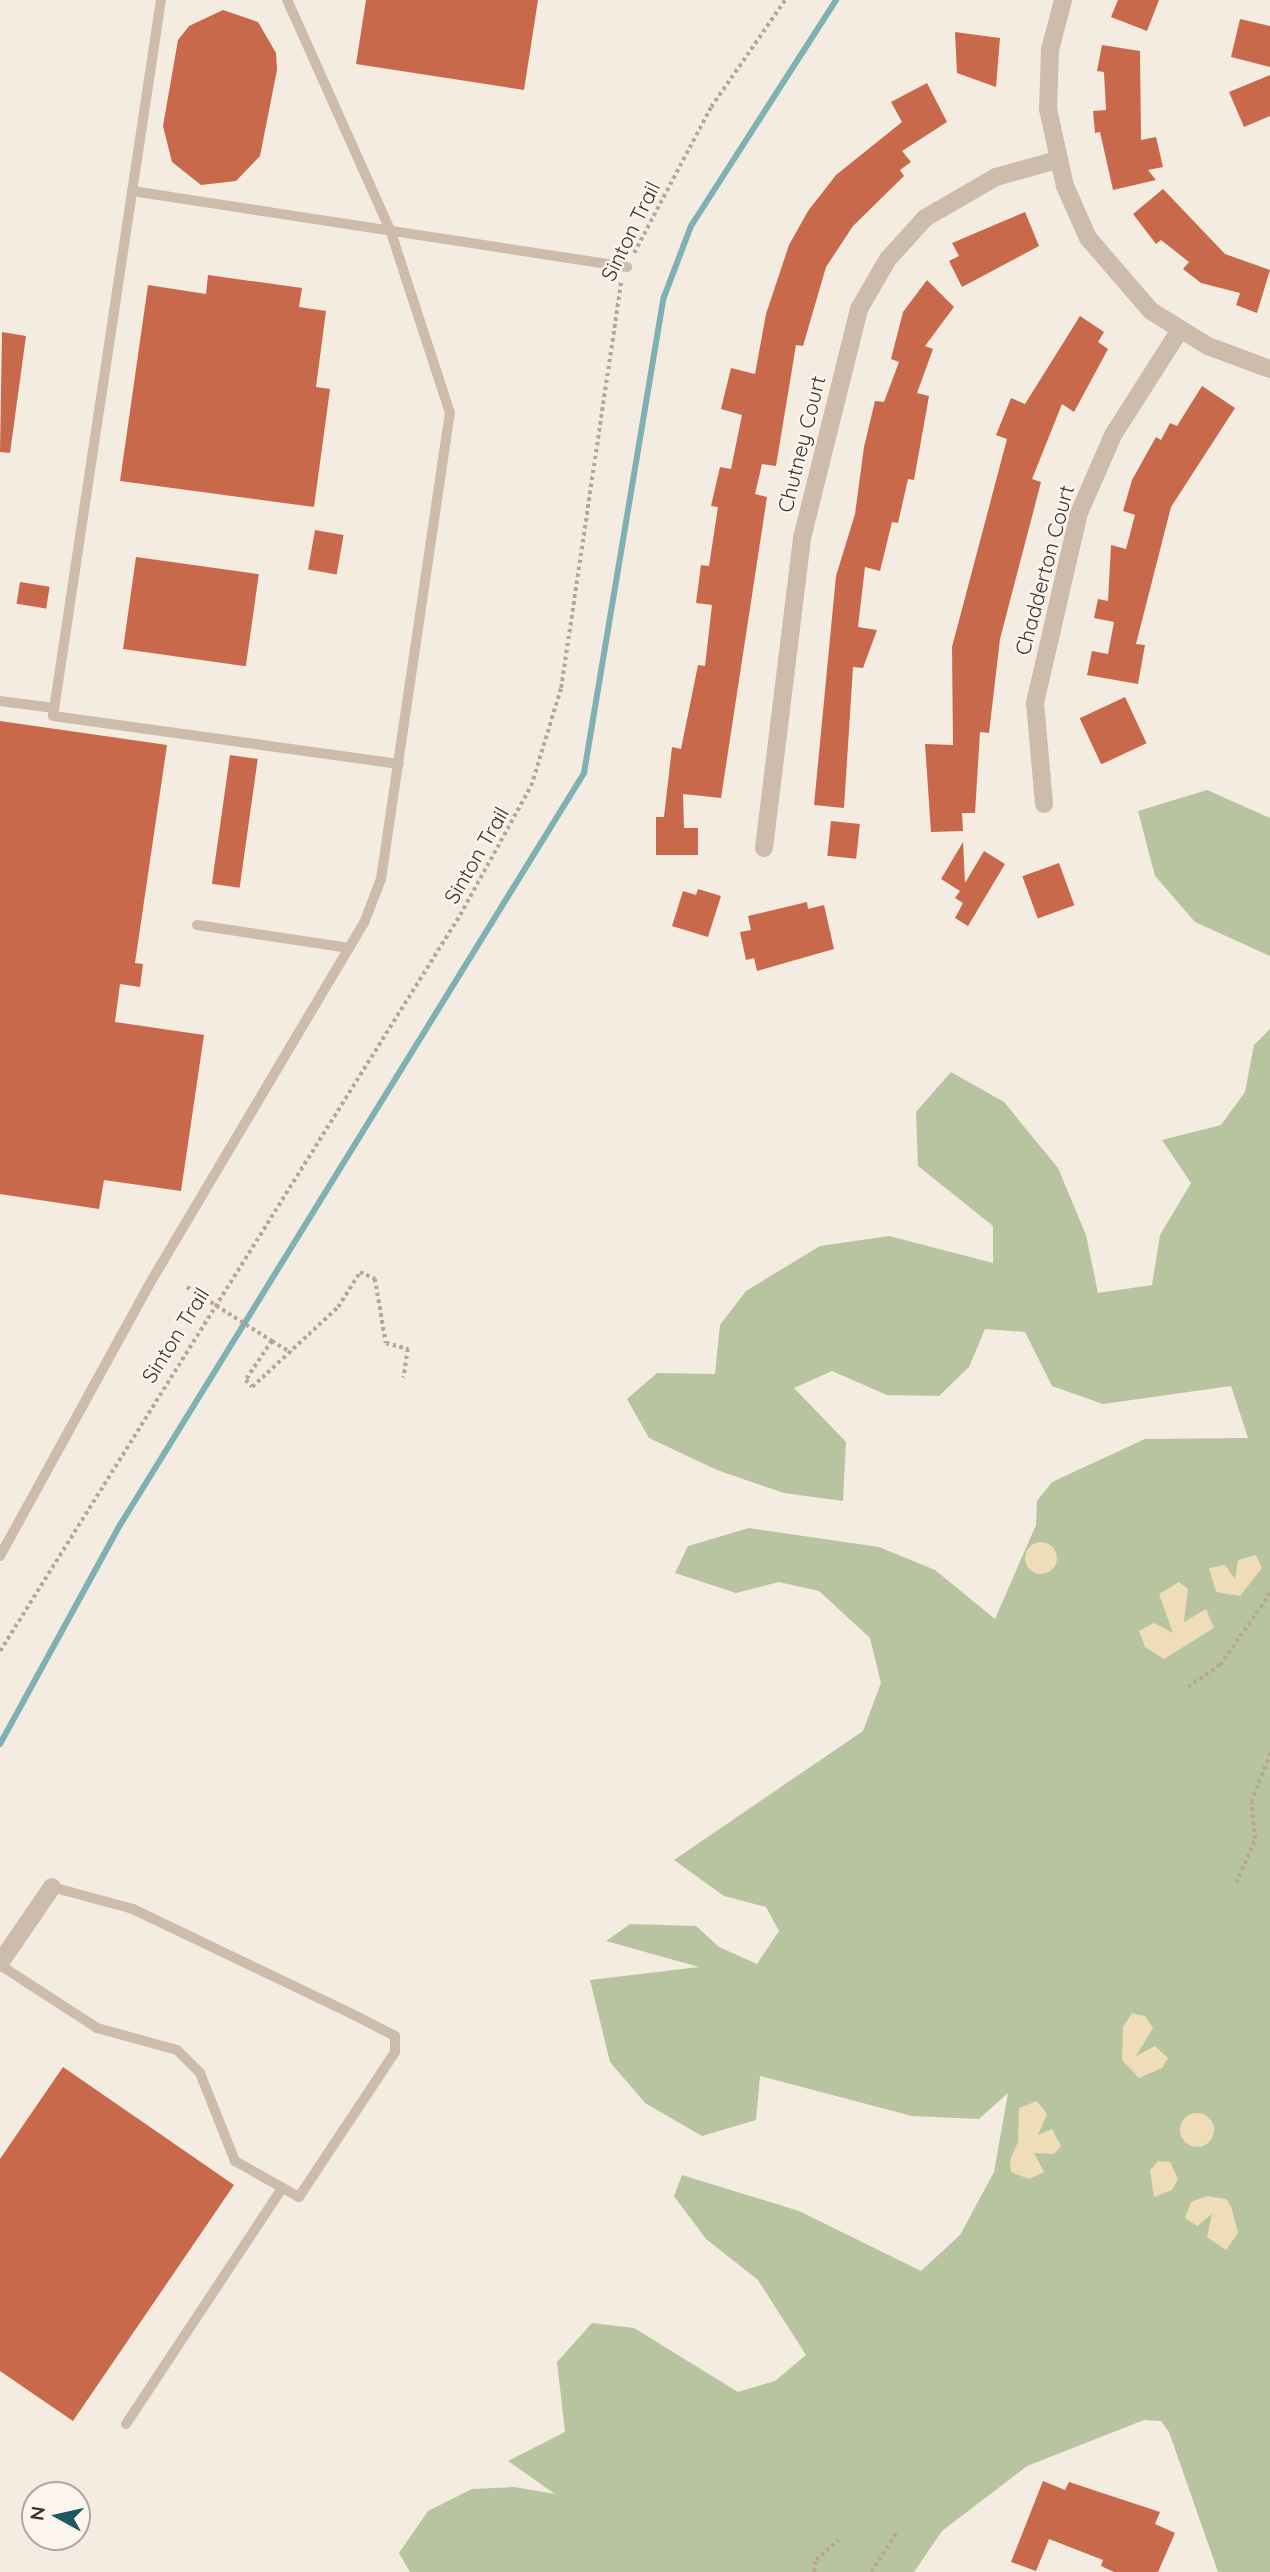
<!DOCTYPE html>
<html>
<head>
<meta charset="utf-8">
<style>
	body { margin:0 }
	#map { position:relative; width:1270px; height:2572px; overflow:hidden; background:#f4ebe1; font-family:Quicksand,sans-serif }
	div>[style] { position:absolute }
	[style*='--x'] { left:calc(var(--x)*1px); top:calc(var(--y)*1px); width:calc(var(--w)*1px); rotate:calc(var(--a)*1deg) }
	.green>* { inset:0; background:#b8c4a0 }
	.sand>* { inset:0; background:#efdcb8 }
	.round { border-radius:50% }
	.stream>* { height:6px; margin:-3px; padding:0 3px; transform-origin:3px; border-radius:3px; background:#7fb0b2 }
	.building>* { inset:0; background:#c8694b; transform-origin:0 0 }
	.path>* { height:3.5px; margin-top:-1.75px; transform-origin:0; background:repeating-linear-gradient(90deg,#b9a596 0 3.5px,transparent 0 7px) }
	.lane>* { height:10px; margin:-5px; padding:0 5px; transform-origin:5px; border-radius:5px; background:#cdbbac }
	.street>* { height:18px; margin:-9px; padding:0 9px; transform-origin:9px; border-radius:9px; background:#cdbbac }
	span { translate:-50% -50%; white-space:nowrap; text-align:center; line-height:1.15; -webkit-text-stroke:5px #fbf5ee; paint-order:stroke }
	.street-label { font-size:21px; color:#3b302b }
	.north { position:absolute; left:21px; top:2481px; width:70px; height:70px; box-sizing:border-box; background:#fbf5ee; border:2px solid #aea6a0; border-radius:50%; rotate:278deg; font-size:19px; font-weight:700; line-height:28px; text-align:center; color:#3b302b }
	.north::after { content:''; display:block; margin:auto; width:24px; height:32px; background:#1f5a5e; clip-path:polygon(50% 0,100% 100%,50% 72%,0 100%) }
</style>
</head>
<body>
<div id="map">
	<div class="green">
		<div style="clip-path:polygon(1207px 790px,1270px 818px,1270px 956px,1195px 922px,1155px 876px,1138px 811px)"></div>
		<div style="clip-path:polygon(1270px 1029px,1270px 2572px,1218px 2572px,1169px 2432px,1161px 2421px,1144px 2420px,1027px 2466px,942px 2531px,914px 2572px,410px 2572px,399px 2553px,428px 2511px,472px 2489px,514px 2487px,555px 2494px,508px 2461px,565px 2432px,557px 2362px,592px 2323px,634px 2328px,738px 2392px,775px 2381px,806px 2355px,758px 2280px,706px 2239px,674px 2196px,682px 2175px,799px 2211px,921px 2271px,960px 2235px,994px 2172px,1008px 2093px,979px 2119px,912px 2116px,760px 2076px,756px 2120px,702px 2136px,645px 2103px,610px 2062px,590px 1980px,699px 1967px,606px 1941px,630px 1924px,696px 1926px,719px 1947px,757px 1964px,779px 1931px,766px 1907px,724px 1896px,674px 1860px,863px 1731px,881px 1683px,870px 1638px,819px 1591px,779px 1582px,736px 1593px,675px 1573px,688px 1546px,749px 1528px,879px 1547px,935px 1570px,995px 1619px,1036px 1525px,1037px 1501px,1052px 1482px,1145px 1439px,1248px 1438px,1231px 1386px,1103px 1404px,1052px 1386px,1025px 1332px,985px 1329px,969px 1367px,939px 1396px,887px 1395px,832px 1371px,794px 1388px,846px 1442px,843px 1501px,784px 1493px,717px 1470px,649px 1438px,627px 1399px,657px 1373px,715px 1374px,720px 1325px,746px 1291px,820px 1246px,889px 1236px,993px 1263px,993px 1226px,918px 1166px,916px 1112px,951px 1072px,1004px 1102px,1058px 1168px,1086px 1235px,1098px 1293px,1152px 1285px,1160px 1235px,1191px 1183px,1162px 1140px,1221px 1125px,1245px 1092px,1254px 1045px)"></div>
	</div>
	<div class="sand">
		<div class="round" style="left:1025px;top:1542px;width:32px;height:32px"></div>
		<div style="clip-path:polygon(1256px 1555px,1262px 1568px,1240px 1596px,1216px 1592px,1209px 1568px,1225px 1565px,1235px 1579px,1238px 1560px)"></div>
		<div style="clip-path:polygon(1179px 1582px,1188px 1589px,1184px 1622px,1206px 1609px,1214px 1628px,1164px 1659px,1145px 1647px,1139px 1631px,1154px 1623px,1173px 1633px,1159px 1594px)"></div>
		<div style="clip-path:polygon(1132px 2013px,1145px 2016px,1153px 2028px,1136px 2056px,1155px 2046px,1168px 2058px,1162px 2068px,1139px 2078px,1122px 2060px,1123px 2027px)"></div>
		<div style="clip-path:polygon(1037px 2101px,1047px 2114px,1038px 2135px,1052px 2129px,1061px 2146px,1054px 2154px,1034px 2153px,1044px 2172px,1029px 2179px,1011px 2172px,1010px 2160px,1018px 2142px,1019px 2108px)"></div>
		<div class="round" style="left:1180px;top:2113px;width:34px;height:34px"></div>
		<div style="clip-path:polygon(1158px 2161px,1170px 2162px,1178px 2179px,1172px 2190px,1154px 2197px,1150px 2170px)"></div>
		<div style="clip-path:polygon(1207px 2196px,1226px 2199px,1231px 2206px,1238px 2233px,1226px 2250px,1207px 2237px,1212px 2214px,1197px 2226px,1185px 2218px,1191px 2202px)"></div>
	</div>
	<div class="stream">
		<div style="--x:0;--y:1744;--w:250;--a:-61.3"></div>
		<div style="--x:120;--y:1525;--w:884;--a:-58.32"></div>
		<div style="--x:584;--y:773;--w:483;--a:-80.5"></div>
		<div style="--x:664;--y:297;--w:76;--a:-69.2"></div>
		<div style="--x:691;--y:226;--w:269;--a:-57.3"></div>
	</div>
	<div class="building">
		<div style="clip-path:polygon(366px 0,538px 0,524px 90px,356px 64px)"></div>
		<div style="clip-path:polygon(1118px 0,1159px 0,1147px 31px,1111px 17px)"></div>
		<div style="clip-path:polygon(223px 10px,258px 22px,276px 53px,277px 70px,260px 156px,236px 181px,201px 185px,172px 162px,163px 126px,178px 40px,189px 26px)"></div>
		<div style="clip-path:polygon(1240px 19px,1270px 26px,1270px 67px,1231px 57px)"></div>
		<div style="clip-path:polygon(955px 32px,1000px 38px,996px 87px,957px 73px)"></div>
		<div style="clip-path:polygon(1102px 45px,1140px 51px,1141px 140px,1156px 137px,1163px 167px,1148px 170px,1156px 180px,1113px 190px,1100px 132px,1095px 133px,1093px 111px,1106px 110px,1104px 72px,1097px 71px)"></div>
		<div style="clip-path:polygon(1270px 75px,1270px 116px,1244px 127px,1229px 92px)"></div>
		<div style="clip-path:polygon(927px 83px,947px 122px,902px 151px,911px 162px,900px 170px,904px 176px,853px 226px,826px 267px,803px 346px,796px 345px,776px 466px,762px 464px,755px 494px,767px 497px,721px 798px,683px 794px,684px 828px,698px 828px,698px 855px,656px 855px,656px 817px,664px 817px,672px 747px,681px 749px,698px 665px,705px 666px,712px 605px,696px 603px,701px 565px,709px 566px,718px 507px,711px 506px,720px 467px,731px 469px,742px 415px,721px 409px,731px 368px,755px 374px,766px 314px,789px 245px,808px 211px,836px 175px,902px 122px,891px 102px)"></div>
		<div style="clip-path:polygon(1163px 189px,1225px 254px,1270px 270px,1257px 313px,1236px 305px,1240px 293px,1201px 283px,1183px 269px,1189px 262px,1161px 240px,1156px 244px,1133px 214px)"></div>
		<div style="clip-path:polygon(1025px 212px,1039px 246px,962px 287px,949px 261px,959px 256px,952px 243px)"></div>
		<div style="clip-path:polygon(208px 275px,302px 288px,299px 307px,326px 311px,316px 387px,330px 389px,314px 507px,120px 481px,148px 285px,206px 294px)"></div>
		<div style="clip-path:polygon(927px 280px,954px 307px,925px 346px,933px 349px,917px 393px,929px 396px,914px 480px,908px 479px,898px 523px,892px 522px,880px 571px,865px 567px,858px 627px,877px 630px,863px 668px,853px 667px,844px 808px,814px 805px,836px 576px,855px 514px,864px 447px,875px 401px,884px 402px,899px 362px,891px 359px,903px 312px)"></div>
		<div style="clip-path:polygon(1080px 316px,1104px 332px,1098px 342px,1108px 349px,1074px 412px,1062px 404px,1032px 479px,1041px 482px,1000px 639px,989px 733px,980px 732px,975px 813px,962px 813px,963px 831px,931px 832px,925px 744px,953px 745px,952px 647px,1007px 439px,996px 435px,1011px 398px,1025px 404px)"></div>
		<div style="clip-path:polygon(2px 332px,26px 336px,10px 453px,0 452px)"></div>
		<div style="clip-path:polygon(1202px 386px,1235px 408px,1171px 507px,1136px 644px,1145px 645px,1138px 684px,1087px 675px,1092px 651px,1108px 654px,1114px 622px,1094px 618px,1098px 599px,1108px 601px,1111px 545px,1126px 549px,1135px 515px,1123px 511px,1132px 480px,1156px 437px,1161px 440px,1170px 423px,1177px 426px)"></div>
		<div style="left:315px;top:530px;width:29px;height:40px;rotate:10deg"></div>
		<div style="left:136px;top:557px;width:124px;height:93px;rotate:8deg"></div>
		<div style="left:20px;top:582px;width:30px;height:22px;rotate:9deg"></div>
		<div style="left:1125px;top:697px;width:51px;height:50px;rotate:65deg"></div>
		<div style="clip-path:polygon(0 721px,167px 745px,135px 963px,143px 964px,140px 987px,120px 984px,115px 1022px,204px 1035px,181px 1191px,104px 1180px,99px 1209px,0 1194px)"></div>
		<div style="left:230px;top:755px;width:28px;height:130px;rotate:8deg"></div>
		<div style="left:831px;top:821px;width:29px;height:35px;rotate:6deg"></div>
		<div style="clip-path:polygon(963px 842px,965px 883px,984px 851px,1005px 864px,968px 926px,955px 918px,963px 903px,955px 898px,960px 891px,941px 879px)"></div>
		<div style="left:1059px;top:863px;width:45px;height:39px;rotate:70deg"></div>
		<div style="clip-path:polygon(698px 889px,721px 896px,708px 937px,672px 926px,683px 891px,696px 895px)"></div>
		<div style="clip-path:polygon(807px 902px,808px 909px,824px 905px,834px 949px,757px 971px,754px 958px,746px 960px,740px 932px,751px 930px,748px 916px)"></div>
		<div style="clip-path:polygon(63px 2067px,234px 2185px,73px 2421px,0 2371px,0 2159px)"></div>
		<div style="clip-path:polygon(1043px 2481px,1065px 2490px,1069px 2482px,1160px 2512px,1155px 2524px,1175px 2533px,1158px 2572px,1114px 2572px,1101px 2566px,1103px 2560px,1049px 2539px,1036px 2571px,1011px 2562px)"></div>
	</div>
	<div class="path">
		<div style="--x:634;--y:253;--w:165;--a:-62.2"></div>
		<div style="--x:711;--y:107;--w:130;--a:-55.3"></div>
		<div style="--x:187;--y:1287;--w:101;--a:32.4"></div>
		<div style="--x:272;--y:1341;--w:47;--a:123.7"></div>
		<div style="--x:246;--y:1380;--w:9;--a:49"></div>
		<div style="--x:252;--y:1387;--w:117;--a:-42.9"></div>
		<div style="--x:338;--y:1307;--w:41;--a:-57.8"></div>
		<div style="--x:360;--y:1272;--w:17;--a:25"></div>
		<div style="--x:375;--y:1279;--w:65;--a:80.2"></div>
		<div style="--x:386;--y:1343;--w:23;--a:15"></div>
		<div style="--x:408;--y:1349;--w:29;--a:98"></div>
		<div style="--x:272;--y:1341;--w:23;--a:31"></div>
		<div style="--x:0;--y:1651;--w:868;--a:-57.99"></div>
		<div style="--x:460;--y:915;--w:147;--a:-61.2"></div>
		<div style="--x:531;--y:786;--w:102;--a:-73"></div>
		<div style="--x:561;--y:688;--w:410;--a:-81.6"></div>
		<div style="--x:1188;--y:1687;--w:39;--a:-35"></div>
		<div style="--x:1220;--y:1665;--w:88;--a:-55.2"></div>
		<div style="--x:1236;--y:1883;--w:48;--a:-66.6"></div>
		<div style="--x:1255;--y:1839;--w:37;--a:-96"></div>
		<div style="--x:1251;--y:1802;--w:52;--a:-68.4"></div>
		<div style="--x:814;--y:2572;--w:12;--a:-81"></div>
		<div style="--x:816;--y:2560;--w:30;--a:-42"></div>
		<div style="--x:871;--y:2572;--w:48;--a:-57"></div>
	</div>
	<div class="lane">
		<div style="--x:161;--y:0;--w:724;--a:98.58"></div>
		<div style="--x:53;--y:716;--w:349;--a:7.9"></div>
		<div style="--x:132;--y:191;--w:501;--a:8.73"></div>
		<div style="--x:0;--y:701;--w:54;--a:7.4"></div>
		<div style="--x:197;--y:925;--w:154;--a:8.6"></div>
		<div style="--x:0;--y:1556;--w:311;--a:-61.2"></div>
		<div style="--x:150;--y:1283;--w:419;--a:-59.3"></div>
		<div style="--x:364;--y:923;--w:47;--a:-68.9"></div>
		<div style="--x:381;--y:879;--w:471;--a:-81.6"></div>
		<div style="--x:450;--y:413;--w:190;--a:-108.1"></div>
		<div style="--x:391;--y:232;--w:254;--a:-114.1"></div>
		<div style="--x:0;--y:1965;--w:116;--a:33"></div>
		<div style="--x:97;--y:2028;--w:83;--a:15.4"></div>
		<div style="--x:177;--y:2050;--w:33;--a:45"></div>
		<div style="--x:200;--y:2073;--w:95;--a:68.3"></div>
		<div style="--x:235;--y:2161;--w:73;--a:29.4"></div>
		<div style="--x:299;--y:2197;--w:174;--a:-56.5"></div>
		<div style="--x:395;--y:2052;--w:16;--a:-90"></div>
		<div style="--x:395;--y:2036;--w:51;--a:-152.9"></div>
		<div style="--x:350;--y:2013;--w:241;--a:-154.4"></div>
		<div style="--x:133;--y:1909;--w:84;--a:-164.8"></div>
		<div style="--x:126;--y:2424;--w:283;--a:-56.5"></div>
	</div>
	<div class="street">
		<div style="--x:1063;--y:0;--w:52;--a:104.6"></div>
		<div style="--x:1050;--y:50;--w:59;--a:91.9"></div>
		<div style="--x:1048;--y:109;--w:79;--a:77.6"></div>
		<div style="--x:1065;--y:186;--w:57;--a:66.1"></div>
		<div style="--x:1088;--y:238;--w:96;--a:49.2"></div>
		<div style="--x:1151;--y:311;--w:67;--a:31.6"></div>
		<div style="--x:1208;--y:346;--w:66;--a:20.4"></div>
		<div style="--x:1044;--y:804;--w:101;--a:-95.1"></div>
		<div style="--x:1035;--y:703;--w:195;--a:-77"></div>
		<div style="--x:1079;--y:513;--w:85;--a:-66.4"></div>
		<div style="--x:1113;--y:435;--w:125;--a:-57.5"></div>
		<div style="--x:764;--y:848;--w:312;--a:-83"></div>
		<div style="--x:802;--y:538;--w:236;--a:-76"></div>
		<div style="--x:859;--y:309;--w:58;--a:-59.9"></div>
		<div style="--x:888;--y:259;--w:55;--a:-47.9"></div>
		<div style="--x:925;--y:218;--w:82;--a:-30"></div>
		<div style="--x:996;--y:177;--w:63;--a:-15.6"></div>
		<div style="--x:0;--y:1963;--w:92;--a:-55.6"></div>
	</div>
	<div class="street-label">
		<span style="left:630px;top:231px;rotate:-64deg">Sinton Trail</span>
		<span style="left:801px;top:444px;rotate:-76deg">Chutney Court</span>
		<span style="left:1044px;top:570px;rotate:-75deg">Chadderton Court</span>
		<span style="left:476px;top:855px;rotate:-60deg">Sinton Trail</span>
		<span style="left:175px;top:1335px;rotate:-58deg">Sinton Trail</span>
	</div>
	<div class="north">N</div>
</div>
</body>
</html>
